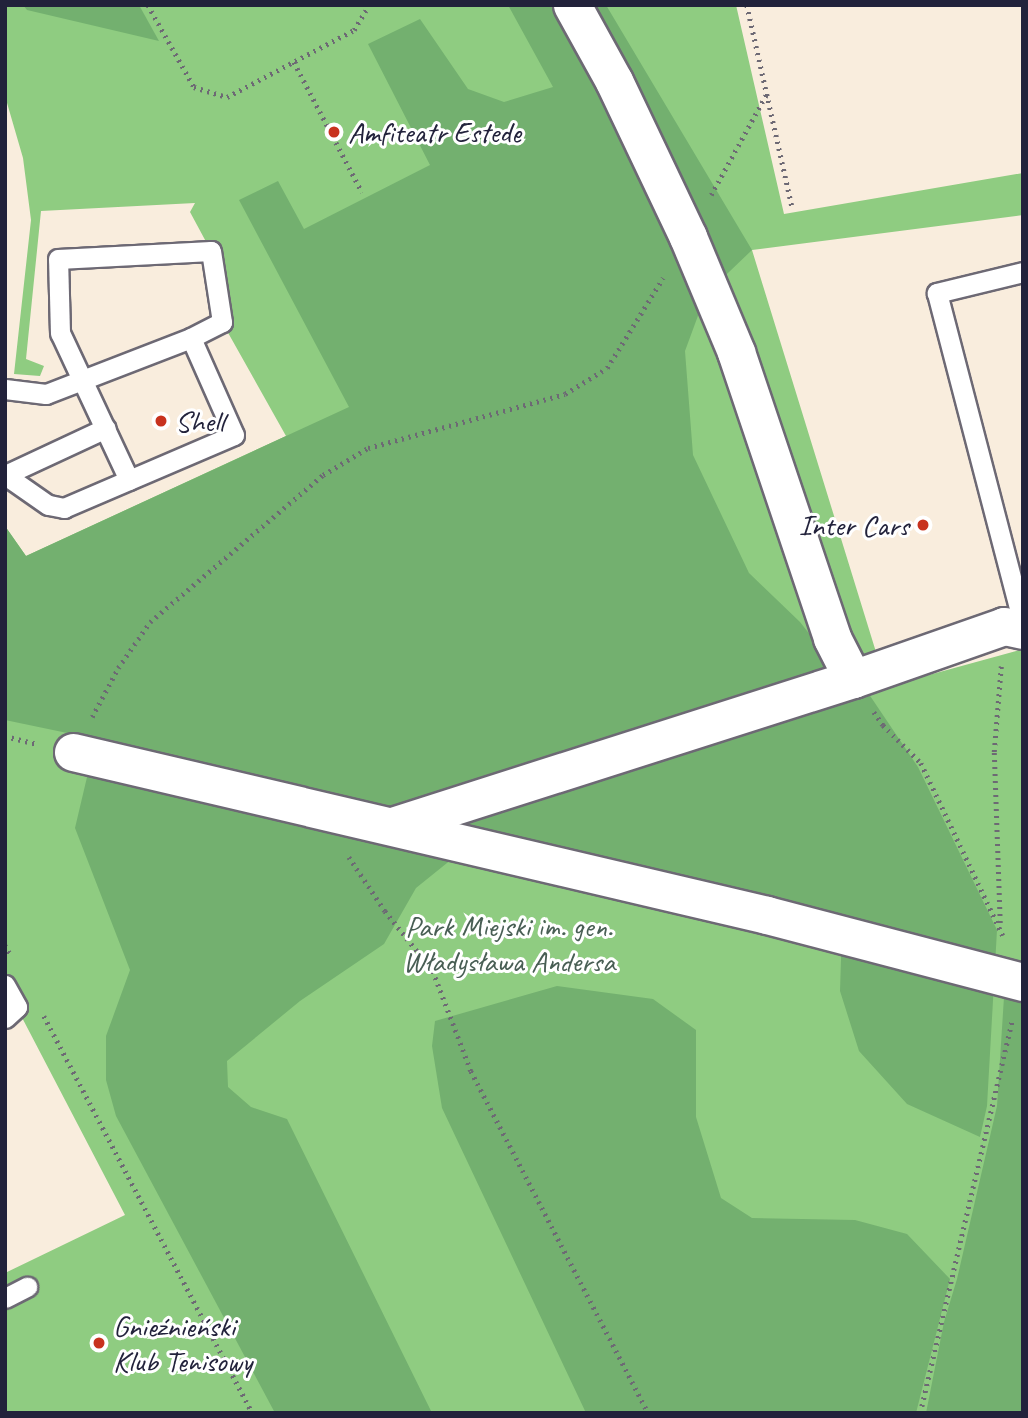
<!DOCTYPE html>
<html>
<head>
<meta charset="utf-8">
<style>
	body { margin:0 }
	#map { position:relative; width:1028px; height:1418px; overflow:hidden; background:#f9eddd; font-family:Caveat,sans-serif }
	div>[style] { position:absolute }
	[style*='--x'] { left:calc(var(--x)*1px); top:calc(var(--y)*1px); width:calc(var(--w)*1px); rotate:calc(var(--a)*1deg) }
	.green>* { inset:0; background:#8fcc81 }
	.forest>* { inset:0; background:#73b06f }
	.path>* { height:4.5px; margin-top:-2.25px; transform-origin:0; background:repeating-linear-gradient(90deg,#6d6974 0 2px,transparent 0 7px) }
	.roads { filter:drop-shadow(2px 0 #6d6974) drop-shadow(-2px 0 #6d6974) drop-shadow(0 2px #6d6974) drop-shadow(0 -2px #6d6974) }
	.lane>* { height:19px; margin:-9.5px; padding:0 9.5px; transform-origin:9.5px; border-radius:9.5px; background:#fff }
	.street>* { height:37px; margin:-18.5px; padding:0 18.5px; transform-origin:18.5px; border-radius:18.5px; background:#fff }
	.dots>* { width:19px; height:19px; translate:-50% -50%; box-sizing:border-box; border:4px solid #fff; border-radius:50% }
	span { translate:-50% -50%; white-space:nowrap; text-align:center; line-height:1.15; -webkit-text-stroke:6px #fff; paint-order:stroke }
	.poi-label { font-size:30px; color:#22223b }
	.left { translate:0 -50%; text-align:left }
	.right { translate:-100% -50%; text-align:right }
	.park-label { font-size:30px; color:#485e54 }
	.frame { position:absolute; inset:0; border:7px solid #22223b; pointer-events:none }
</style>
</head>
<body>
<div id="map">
	<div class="green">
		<div style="clip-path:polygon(5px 5px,736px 5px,784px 214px,1023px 173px,1023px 215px,752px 250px,876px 652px,896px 684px,1023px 649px,1023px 1413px,5px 1413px,5px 1273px,125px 1215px,5px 985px,5px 526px,26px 556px,286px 436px,222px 322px,211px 251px,190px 212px,195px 203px,41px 211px,26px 359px,44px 366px,40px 376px,14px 374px,31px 220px,23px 158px,5px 96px)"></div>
	</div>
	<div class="forest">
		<div style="clip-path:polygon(23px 5px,139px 5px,159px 41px,27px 10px)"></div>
		<div style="clip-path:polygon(508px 5px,606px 5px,752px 250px,706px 294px,685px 351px,693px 455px,749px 573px,800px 622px,826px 655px,852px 669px,918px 767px,997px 930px,987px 1106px,980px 1137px,907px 1104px,859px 1051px,840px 991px,842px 928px,478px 838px,416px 888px,384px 944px,300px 1001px,227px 1061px,228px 1087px,251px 1107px,287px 1119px,432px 1413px,275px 1413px,116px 1116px,106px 1080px,106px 1036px,130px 970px,75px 828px,96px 739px,5px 720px,5px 526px,26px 556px,349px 407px,239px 200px,278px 181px,304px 229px,430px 165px,368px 44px,420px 19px,468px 89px,504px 102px,553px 87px)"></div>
		<div style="clip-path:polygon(557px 986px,653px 999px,696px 1030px,696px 1117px,721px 1198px,752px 1218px,855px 1220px,907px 1234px,950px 1279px,916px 1413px,586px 1413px,442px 1108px,432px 1046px,435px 1021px)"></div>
		<div style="clip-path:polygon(1004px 997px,1023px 1002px,1023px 1413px,926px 1413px,944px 1322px,957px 1279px,997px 1106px)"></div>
	</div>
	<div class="path">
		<div style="--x:148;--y:5;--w:94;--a:60.7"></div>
		<div style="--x:194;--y:87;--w:34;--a:17"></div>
		<div style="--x:227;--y:97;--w:144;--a:-27.8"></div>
		<div style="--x:354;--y:30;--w:29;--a:-59"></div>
		<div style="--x:747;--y:5;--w:207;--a:77.4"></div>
		<div style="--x:294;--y:62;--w:147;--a:62.4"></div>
		<div style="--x:711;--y:195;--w:116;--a:-61.2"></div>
		<div style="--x:874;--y:712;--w:16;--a:55"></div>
		<div style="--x:883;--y:725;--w:54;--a:45"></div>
		<div style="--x:921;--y:763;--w:191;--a:64.6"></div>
		<div style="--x:92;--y:717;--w:55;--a:-62"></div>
		<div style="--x:118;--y:668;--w:56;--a:-55.2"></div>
		<div style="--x:150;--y:622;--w:227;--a:-40.4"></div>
		<div style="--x:323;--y:475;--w:52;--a:-31"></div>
		<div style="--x:368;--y:448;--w:204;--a:-15.3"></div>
		<div style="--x:565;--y:394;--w:49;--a:-31.8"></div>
		<div style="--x:607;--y:368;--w:106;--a:-58.1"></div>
		<div style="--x:5;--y:736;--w:34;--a:14"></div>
		<div style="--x:349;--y:857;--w:65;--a:56.3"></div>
		<div style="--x:385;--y:911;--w:77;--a:51.3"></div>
		<div style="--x:433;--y:971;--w:107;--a:69.2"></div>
		<div style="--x:471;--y:1071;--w:385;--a:62.6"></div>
		<div style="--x:1000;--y:923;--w:171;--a:-92"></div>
		<div style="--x:994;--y:752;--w:86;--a:-85.3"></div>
		<div style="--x:5;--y:945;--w:13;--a:61"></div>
		<div style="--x:44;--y:1016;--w:448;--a:62.3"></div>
		<div style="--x:920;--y:1413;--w:404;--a:-76.8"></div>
	</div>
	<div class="roads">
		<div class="lane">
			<div style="--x:1023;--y:272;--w:89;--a:166.3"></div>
			<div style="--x:937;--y:293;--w:340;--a:75.4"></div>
			<div style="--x:5;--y:389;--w:41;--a:7"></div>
			<div style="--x:46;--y:394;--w:155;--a:-21.1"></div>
			<div style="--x:191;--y:338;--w:106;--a:66.1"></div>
			<div style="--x:234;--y:435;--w:185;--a:156.8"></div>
			<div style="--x:64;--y:508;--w:16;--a:-169"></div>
			<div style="--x:48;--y:505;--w:52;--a:-145.1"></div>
			<div style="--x:5;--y:475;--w:111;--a:-25"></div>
			<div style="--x:129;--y:480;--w:162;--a:-115.1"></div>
			<div style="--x:60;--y:333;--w:74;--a:-91.5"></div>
			<div style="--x:58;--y:259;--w:153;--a:-3"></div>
			<div style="--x:211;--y:251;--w:72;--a:81.2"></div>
			<div style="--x:222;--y:322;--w:35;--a:153"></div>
			<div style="--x:5;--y:985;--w:25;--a:61"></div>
			<div style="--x:17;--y:1007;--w:16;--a:137"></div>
			<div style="--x:5;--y:1298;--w:25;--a:-27"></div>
		</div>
		<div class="street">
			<div style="--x:572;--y:5;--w:87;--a:61.1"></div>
			<div style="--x:614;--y:81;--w:173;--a:64.6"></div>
			<div style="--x:688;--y:237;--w:125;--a:67.3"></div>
			<div style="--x:736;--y:352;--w:302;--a:71.4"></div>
			<div style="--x:832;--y:638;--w:46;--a:62.9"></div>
			<div style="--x:73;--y:752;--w:713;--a:13.22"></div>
			<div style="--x:767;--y:915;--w:265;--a:14.7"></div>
			<div style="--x:395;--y:825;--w:481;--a:-17.7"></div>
			<div style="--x:853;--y:679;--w:160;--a:-19.3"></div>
			<div style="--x:1004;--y:626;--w:19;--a:12"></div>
		</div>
	</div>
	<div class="dots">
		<div style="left:334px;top:132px;background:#c8321e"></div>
		<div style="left:161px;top:421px;background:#c8321e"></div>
		<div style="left:923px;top:525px;background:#c8321e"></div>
		<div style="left:99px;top:1343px;background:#c8321e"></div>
	</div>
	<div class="poi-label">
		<span class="left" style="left:348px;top:132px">Amfiteatr Estede</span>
		<span class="left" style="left:175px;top:421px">Shell</span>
		<span class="right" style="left:909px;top:525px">Inter Cars</span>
		<span class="left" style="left:113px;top:1343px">Gnieźnieński<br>Klub Tenisowy</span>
	</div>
	<div class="park-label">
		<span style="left:509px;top:943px">Park Miejski im. gen.<br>Władysława Andersa</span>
	</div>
	<div class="frame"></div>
</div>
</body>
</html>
